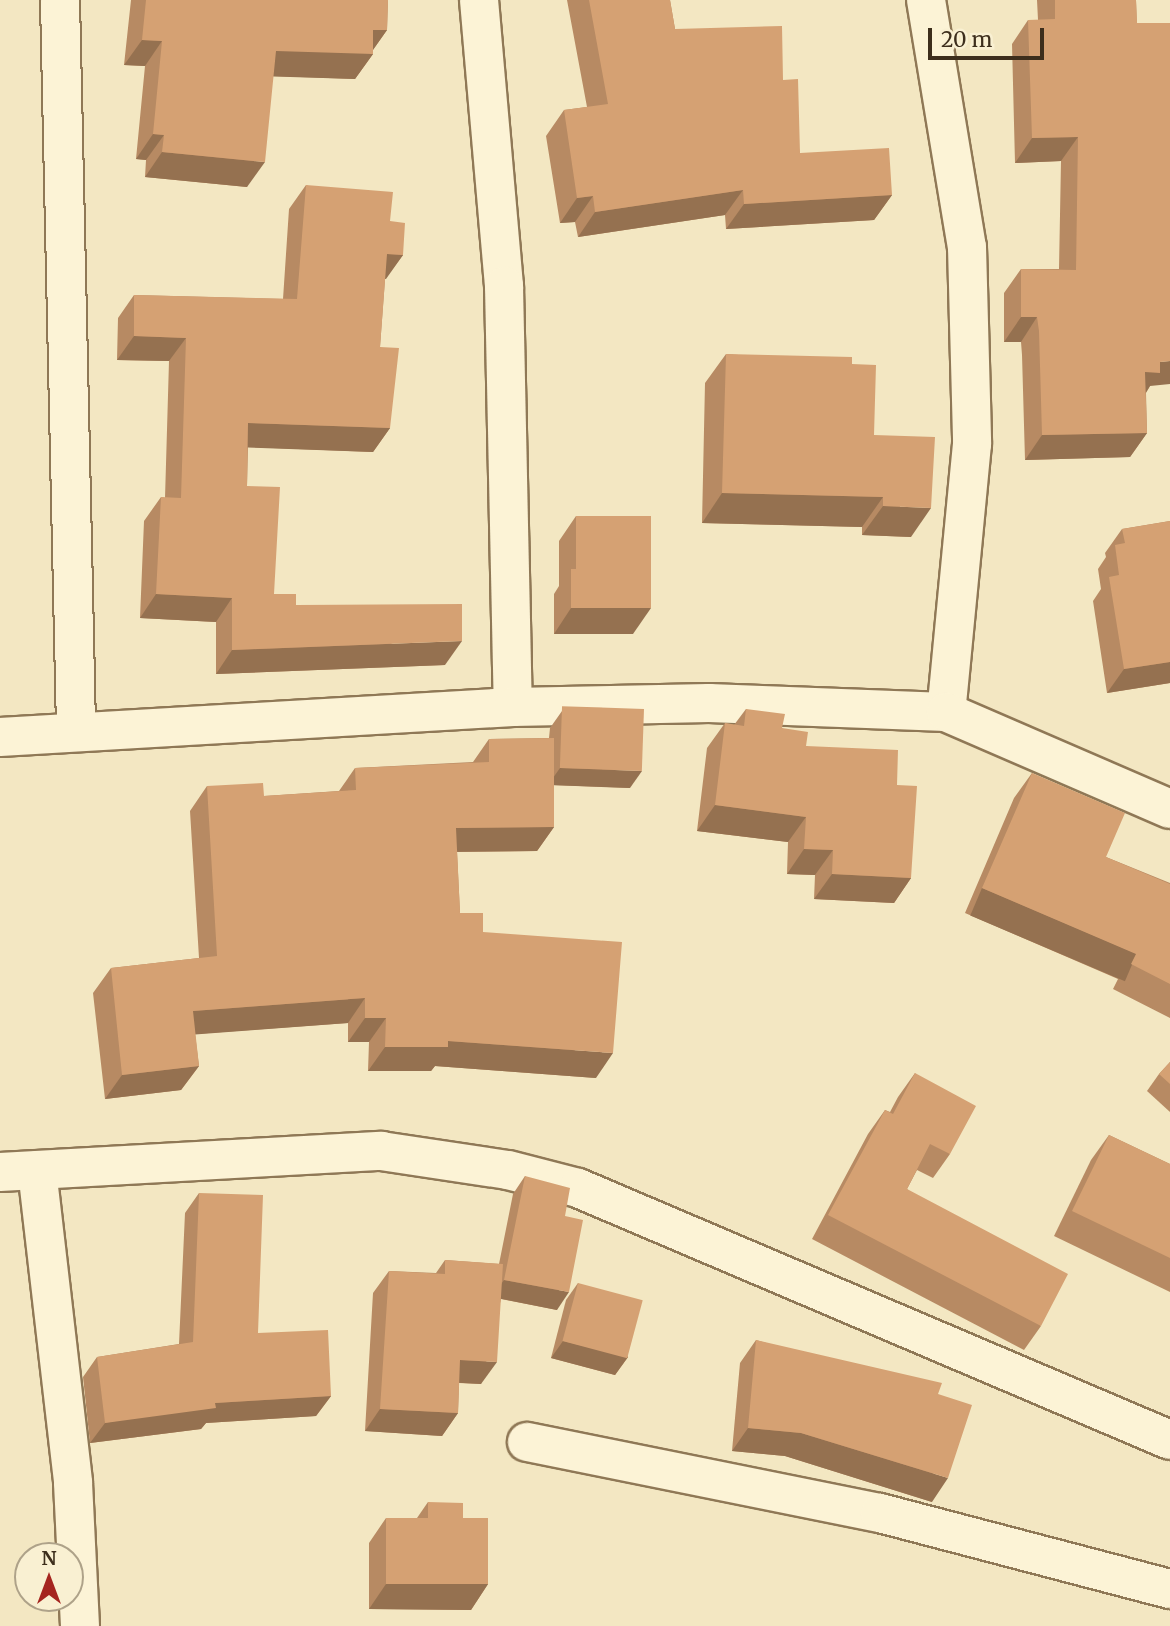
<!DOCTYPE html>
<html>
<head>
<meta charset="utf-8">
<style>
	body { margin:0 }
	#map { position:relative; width:1170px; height:1626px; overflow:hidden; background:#f3e7c2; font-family:Merriweather,serif }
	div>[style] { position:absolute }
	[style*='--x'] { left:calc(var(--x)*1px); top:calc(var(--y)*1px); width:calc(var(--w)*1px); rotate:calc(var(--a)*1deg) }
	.roads { filter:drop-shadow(2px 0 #8f7856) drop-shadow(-2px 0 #8f7856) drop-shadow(0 2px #8f7856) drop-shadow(0 -2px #8f7856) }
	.minor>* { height:38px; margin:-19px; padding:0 19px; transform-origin:19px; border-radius:19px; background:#fcf3d6 }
	.wall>* { inset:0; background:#b78a63 }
	.shaded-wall>* { inset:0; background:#957150; transform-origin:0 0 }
	.building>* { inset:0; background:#d5a173; transform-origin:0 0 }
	span { translate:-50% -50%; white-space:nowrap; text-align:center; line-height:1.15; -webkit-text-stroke:5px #f9f0d2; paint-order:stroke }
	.north { position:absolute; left:14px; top:1542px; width:70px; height:70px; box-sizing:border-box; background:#f9f0d2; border:2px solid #aea289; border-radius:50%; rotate:0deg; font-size:19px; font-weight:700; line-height:28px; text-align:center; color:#3d2e1c }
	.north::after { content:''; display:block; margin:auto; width:24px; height:32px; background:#a5251f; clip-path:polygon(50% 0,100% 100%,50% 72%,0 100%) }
	.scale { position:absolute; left:928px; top:28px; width:116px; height:32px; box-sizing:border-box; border:4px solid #3d2e1c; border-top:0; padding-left:9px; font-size:21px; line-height:24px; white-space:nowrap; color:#3d2e1c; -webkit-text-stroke:5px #f9f0d2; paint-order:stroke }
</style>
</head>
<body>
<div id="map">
	<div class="roads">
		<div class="minor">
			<div style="--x:60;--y:0;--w:729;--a:88.74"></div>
			<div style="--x:479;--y:0;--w:287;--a:85"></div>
			<div style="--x:504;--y:286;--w:421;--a:88.8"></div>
			<div style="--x:926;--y:0;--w:250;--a:80.6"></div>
			<div style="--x:967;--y:247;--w:197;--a:88.5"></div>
			<div style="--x:972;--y:444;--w:269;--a:95.5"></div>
			<div style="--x:0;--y:737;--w:514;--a:-3.35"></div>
			<div style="--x:513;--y:707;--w:196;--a:-1.2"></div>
			<div style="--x:709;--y:703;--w:237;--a:2.2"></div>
			<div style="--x:946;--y:712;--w:244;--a:23.4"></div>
			<div style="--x:37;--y:1170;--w:315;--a:83.4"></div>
			<div style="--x:73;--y:1483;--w:143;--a:87.2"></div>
			<div style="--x:0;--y:1172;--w:382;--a:-3.2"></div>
			<div style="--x:381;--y:1151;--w:128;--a:8.5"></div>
			<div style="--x:508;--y:1170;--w:72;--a:14.4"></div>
			<div style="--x:578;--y:1188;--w:643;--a:23.06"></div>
			<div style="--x:527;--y:1442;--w:360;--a:11.4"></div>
			<div style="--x:880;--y:1513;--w:300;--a:14.7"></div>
		</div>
	</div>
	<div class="wall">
		<div style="clip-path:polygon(131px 0,388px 0,387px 30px,373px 50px,373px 54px,355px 79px,273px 76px,247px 187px,145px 177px,146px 160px,136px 159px,145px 66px,124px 65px)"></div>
		<div style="clip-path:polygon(567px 0,670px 0,675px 29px,783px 80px,800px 153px,892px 195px,874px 220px,726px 229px,725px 215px,578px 237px,575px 222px,560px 223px,546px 136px,564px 110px,587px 107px)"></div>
		<div style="clip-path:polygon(1037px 0,1136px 0,1150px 386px,1146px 393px,1147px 433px,1130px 457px,1025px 460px,1022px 355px,1021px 342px,1004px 342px,1004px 293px,1021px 269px,1059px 269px,1061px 161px,1015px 163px,1012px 44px,1028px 20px,1038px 20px)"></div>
		<div style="clip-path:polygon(306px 185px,390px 221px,403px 255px,385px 279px,380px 347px,390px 428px,373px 452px,248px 447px,247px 486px,274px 594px,296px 605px,445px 665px,216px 674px,216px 622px,140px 618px,144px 521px,161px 497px,165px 498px,169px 361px,117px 360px,118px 318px,134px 295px,283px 299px,289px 209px)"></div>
		<div style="clip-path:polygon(726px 354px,852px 364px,874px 435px,911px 537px,862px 535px,862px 527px,702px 523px,705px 383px)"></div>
		<div style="clip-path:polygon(576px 516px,633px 634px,554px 634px,554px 594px,559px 586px,559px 541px)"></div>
		<div style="clip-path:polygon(1170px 521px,1170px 683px,1107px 693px,1093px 601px,1101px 589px,1098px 569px,1106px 557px,1105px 553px,1122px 529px)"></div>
		<div style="clip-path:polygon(746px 709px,782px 728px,806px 746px,897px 785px,911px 878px,894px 903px,814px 899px,815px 875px,787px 874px,788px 842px,697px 831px,707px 748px,725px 723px,734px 725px)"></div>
		<div style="clip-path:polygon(562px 711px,630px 788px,554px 785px,554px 827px,537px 851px,457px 852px,460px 913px,483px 932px,596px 1078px,435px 1066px,431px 1071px,368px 1071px,369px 1042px,348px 1042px,348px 1023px,195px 1034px,199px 1066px,181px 1090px,105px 1099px,93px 993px,111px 968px,199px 958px,190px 811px,207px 786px,264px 796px,339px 791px,355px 768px,473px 762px,489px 739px,549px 738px,550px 728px)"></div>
		<div style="clip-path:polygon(1032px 773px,1106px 857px,1170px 883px,1170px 1018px,1113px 989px,1118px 979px,965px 913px,1014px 798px)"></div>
		<div style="clip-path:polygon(1170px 1062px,1170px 1112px,1147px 1091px,1159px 1074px)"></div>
		<div style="clip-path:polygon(915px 1073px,950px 1154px,933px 1178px,917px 1170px,907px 1189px,1041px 1326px,1024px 1350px,812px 1239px,868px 1134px,885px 1110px,890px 1112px,898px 1097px)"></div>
		<div style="clip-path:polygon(1109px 1135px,1170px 1164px,1170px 1292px,1054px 1236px,1091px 1160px)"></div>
		<div style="clip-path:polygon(525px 1176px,565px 1216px,557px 1310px,501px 1299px,481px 1384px,459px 1383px,458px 1413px,442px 1436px,365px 1431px,373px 1293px,389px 1271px,436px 1273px,445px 1260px,499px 1264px,513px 1194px)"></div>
		<div style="clip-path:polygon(199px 1193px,258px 1333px,331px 1396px,316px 1416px,206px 1423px,201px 1429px,90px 1443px,83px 1377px,97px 1357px,179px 1344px,185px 1213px)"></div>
		<div style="clip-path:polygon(578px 1283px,628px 1357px,615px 1375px,551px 1358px,566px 1300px)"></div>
		<div style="clip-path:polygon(756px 1340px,938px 1394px,932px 1502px,785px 1456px,732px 1451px,740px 1363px)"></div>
		<div style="clip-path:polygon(428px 1502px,463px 1518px,488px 1584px,471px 1610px,369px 1609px,369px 1543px,386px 1518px,417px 1518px)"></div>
	</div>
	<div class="shaded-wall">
		<div style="clip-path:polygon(373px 30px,387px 30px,370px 54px,373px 54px,355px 79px,258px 76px,276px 51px)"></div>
		<div style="clip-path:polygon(142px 40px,162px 41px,145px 66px,124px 65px)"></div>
		<div style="clip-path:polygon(153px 134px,164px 135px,146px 160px,136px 159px)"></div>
		<div style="clip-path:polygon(1078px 137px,1061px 161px,1015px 163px,1032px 138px)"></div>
		<div style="clip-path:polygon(162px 152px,265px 162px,247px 187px,145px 177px)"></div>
		<div style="clip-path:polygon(743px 190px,725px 215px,578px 237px,595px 212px)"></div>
		<div style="clip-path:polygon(892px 195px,874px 220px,726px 229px,744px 204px)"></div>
		<div style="clip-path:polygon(593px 196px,575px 222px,560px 223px,577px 198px)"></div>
		<div style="clip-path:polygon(387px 254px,403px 255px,386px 279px,370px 278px)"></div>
		<div style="clip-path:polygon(1021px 317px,1037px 317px,1021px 342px,1004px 342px)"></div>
		<div style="clip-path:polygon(134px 336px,186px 338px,169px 361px,117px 360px)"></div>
		<div style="clip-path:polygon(1170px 361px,1170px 384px,1150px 386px,1143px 397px,1145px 372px,1160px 362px)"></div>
		<div style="clip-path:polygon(248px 423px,390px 428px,373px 452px,232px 447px)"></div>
		<div style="clip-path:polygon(1147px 433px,1130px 457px,1025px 460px,1042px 435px)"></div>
		<div style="clip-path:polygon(722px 493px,883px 497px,862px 527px,702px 523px)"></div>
		<div style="clip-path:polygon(883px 506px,931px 508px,911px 537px,862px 535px)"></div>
		<div style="clip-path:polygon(156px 594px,232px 598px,216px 622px,140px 618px)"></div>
		<div style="clip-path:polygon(571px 608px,651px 608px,633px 634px,554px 634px)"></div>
		<div style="clip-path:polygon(462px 641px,445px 665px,216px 674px,232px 650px)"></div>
		<div style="clip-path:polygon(1170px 662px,1170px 683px,1107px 693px,1124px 669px)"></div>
		<div style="clip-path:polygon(560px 768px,642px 771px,630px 788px,548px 785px)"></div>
		<div style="clip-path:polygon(715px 805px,806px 817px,788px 842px,697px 831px)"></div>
		<div style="clip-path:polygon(554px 827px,537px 851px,439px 852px,456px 828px)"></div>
		<div style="clip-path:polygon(804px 849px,833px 850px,815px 875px,787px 874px)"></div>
		<div style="clip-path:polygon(832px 874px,911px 878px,894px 903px,814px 899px)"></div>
		<div style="left:982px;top:888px;width:168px;height:30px;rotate:23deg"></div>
		<div style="clip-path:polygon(365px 998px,348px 1023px,175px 1036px,193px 1011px)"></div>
		<div style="clip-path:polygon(365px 1018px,386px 1018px,369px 1042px,348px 1042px)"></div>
		<div style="clip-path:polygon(448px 1041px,613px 1053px,596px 1078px,435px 1066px,431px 1071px,368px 1071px,385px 1047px)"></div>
		<div style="clip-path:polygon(199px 1066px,181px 1090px,105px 1099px,122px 1075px)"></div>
		<div style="clip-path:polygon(504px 1280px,569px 1292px,557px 1310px,492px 1297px)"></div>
		<div style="clip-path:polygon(563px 1341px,628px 1357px,615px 1375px,551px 1358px)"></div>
		<div style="clip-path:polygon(460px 1360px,497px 1362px,481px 1384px,445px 1382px)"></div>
		<div style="clip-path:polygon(331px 1396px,316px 1416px,206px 1423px,201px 1429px,90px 1443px,105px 1423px,215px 1403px)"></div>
		<div style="clip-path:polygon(380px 1409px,458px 1413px,442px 1436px,365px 1431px)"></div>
		<div style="clip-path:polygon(748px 1428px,801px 1433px,948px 1478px,932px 1502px,785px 1456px,732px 1451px)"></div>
		<div style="clip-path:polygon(386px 1584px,488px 1584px,471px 1610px,369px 1609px)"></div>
	</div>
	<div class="building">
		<div style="clip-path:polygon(146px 0,388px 0,387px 30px,373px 30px,373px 54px,276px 51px,265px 162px,162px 152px,164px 135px,153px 134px,162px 41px,142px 40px)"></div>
		<div style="clip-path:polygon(589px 0,670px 0,675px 29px,782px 26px,783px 80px,798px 79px,800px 153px,889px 148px,892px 195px,744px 204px,743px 190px,595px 212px,593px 196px,577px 198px,564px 110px,608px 104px)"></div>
		<div style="clip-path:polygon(1055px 0,1136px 0,1137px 23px,1170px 23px,1170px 361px,1160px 362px,1160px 373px,1145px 372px,1147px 433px,1042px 435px,1039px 331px,1037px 317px,1021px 317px,1021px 269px,1076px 270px,1078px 137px,1032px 138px,1028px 20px,1055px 19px)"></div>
		<div style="clip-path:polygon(306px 185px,393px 192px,390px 221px,405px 223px,403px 255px,387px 254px,380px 347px,399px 348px,390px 428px,248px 423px,247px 486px,280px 487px,274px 594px,296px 594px,296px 605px,462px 604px,462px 641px,232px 650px,232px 598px,156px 594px,161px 497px,181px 498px,186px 338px,134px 336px,134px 295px,297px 299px)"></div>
		<div style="clip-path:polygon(726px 354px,852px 357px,852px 364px,876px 365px,874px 435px,935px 437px,931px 508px,883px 506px,883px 497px,722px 493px)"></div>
		<div style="clip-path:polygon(576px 516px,651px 516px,651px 608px,571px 608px,571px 569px,576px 569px)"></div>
		<div style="clip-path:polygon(1170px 521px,1170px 662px,1124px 669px,1109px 577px,1119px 575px,1115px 545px,1125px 543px,1122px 529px)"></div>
		<div style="left:644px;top:709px;width:62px;height:82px;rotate:92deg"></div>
		<div style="clip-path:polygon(746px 709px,785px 714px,782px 728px,808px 732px,806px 746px,898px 750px,897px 785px,917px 786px,911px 878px,832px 874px,833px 850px,804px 849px,806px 817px,715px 805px,725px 723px,744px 726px)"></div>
		<div style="clip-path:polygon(554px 738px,554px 827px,456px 828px,460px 913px,483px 913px,483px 932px,622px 942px,613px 1053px,448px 1041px,448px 1047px,385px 1047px,386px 1018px,365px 1018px,365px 998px,193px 1011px,199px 1066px,122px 1075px,111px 968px,217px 956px,207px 786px,263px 783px,264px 796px,356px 790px,355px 768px,489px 762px,489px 739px)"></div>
		<div style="clip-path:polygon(1032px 773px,1125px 813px,1106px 857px,1170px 884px,1170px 984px,1131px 964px,1136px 954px,982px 888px)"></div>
		<div style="clip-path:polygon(1170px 1062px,1170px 1084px,1159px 1074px)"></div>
		<div style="clip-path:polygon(915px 1073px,976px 1106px,950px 1154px,930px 1144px,907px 1189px,1068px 1274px,1041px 1326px,828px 1215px,885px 1110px,893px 1114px)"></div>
		<div style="clip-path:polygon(1109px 1135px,1170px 1164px,1170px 1258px,1072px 1211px)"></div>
		<div style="clip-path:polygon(525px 1176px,570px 1188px,565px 1216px,583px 1220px,569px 1292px,504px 1280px)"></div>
		<div style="clip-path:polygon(199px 1193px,263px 1195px,258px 1333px,328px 1330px,331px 1396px,215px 1403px,216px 1408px,105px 1423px,97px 1357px,193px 1342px)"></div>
		<div style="clip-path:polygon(445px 1260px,503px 1264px,497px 1362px,460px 1360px,458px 1413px,380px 1409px,389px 1271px,445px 1274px)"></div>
		<div style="left:578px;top:1283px;width:67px;height:60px;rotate:15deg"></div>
		<div style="clip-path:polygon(756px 1340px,942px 1383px,938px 1394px,972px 1405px,948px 1478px,801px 1433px,748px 1428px)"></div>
		<div style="clip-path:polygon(428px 1502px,463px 1503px,463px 1518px,488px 1518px,488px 1584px,386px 1584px,386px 1518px,428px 1518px)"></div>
	</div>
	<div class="north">N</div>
	<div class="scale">20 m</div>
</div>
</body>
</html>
